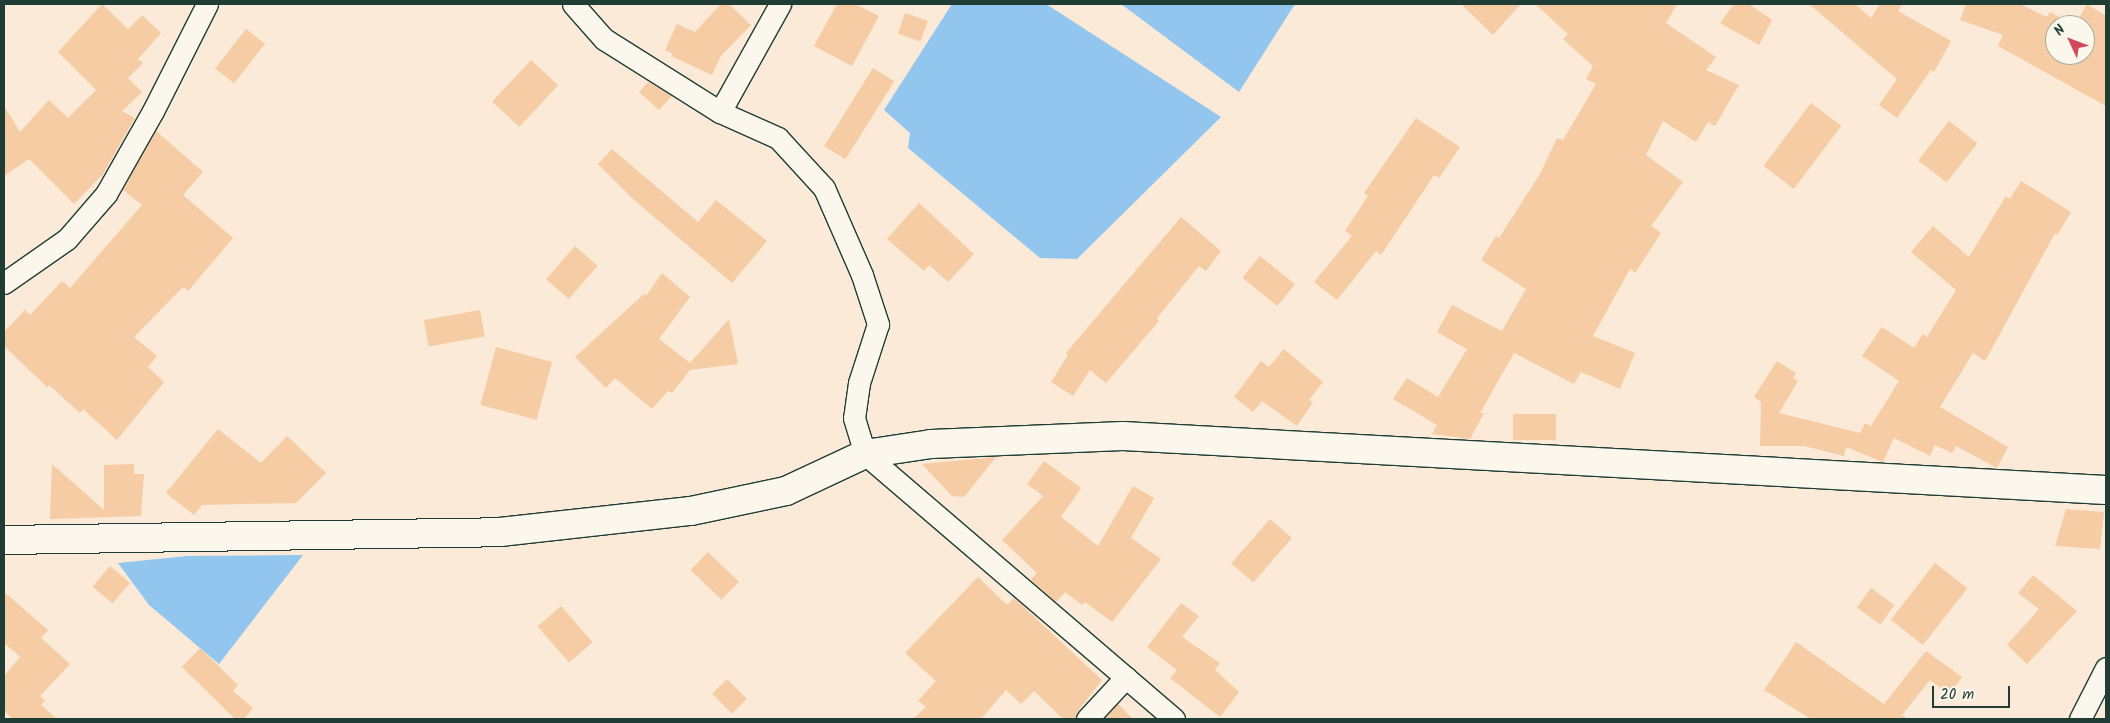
<!DOCTYPE html>
<html>
<head>
<meta charset="utf-8">
<style>
	body { margin:0 }
	#map { position:relative; width:2110px; height:723px; overflow:hidden; background:#faead7; font-family:Kalam,sans-serif }
	div>[style] { position:absolute }
	[style*='--x'] { left:calc(var(--x)*1px); top:calc(var(--y)*1px); width:calc(var(--w)*1px); rotate:calc(var(--a)*1deg) }
	.water>* { inset:0; background:#92c6ef }
	.building>* { inset:0; background:#f6cca5; transform-origin:0 0 }
	.roads { filter:drop-shadow(1px 0 #1f3d34) drop-shadow(-1px 0 #1f3d34) drop-shadow(0 1px #1f3d34) drop-shadow(0 -1px #1f3d34) }
	.minor>* { height:21px; margin:-10.5px; padding:0 10.5px; transform-origin:10.5px; border-radius:10.5px; background:#fbf7ec }
	.primary>* { height:28px; margin:-14px; padding:0 14px; transform-origin:14px; border-radius:14px; background:#fbf7ec }
	span { translate:-50% -50%; white-space:nowrap; text-align:center; line-height:1.15; -webkit-text-stroke:5px #fbf7ec; paint-order:stroke }
	.frame { position:absolute; inset:0; border:5px solid #1f3d34; pointer-events:none }
	.north { position:absolute; left:2045px; top:15px; width:50px; height:50px; box-sizing:border-box; background:#fbf7ec; border:1px solid #a3ada2; border-radius:50%; rotate:313deg; font-size:14px; font-weight:700; line-height:20px; text-align:center; color:#1f3d34 }
	.north::after { content:''; display:block; margin:auto; width:18px; height:22px; background:#d1495b; clip-path:polygon(50% 0,100% 100%,50% 72%,0 100%) }
	.scale { position:absolute; left:1932px; top:686px; width:78px; height:22px; box-sizing:border-box; border:2px solid #1f3d34; border-top:0; padding-left:6px; font-size:15px; line-height:18px; white-space:nowrap; color:#1f3d34; -webkit-text-stroke:4px #fbf7ec; paint-order:stroke }
</style>
</head>
<body>
<div id="map">
	<div class="water">
		<div style="clip-path:polygon(952px 4px,1046px 4px,1221px 117px,1077px 259px,1040px 258px,908px 148px,910px 133px,884px 110px)"></div>
		<div style="clip-path:polygon(1121px 4px,1295px 4px,1239px 92px)"></div>
		<div style="clip-path:polygon(303px 555px,219px 664px,149px 605px,118px 563px,187px 556px)"></div>
	</div>
	<div class="building">
		<div style="clip-path:polygon(102px 4px,128px 29px,142px 15px,161px 33px,138px 59px,143px 63px,128px 78px,142px 92px,122px 111px,135px 118px,103px 174px,74px 204px,29px 159px,4px 176px,4px 106px,20px 132px,49px 100px,68px 118px,96px 90px,58px 52px)"></div>
		<div style="clip-path:polygon(721px 4px,729px 4px,751px 25px,721px 56px,712px 75px,671px 56px,673px 54px,665px 50px,677px 24px,695px 32px)"></div>
		<div style="clip-path:polygon(837px 4px,855px 4px,879px 16px,852px 66px,814px 46px)"></div>
		<div style="clip-path:polygon(1461px 4px,1521px 4px,1493px 35px)"></div>
		<div style="clip-path:polygon(1535px 4px,1677px 4px,1666px 23px,1716px 57px,1706px 70px,1739px 85px,1715px 126px,1708px 122px,1696px 142px,1663px 121px,1646px 155px,1683px 182px,1651px 226px,1661px 233px,1635px 273px,1630px 269px,1593px 336px,1635px 353px,1620px 389px,1581px 372px,1574px 384px,1514px 353px,1480px 413px,1484px 413px,1470px 439px,1432px 434px,1437px 425px,1393px 399px,1407px 378px,1438px 397px,1467px 349px,1437px 332px,1452px 305px,1502px 331px,1526px 289px,1481px 260px,1496px 236px,1499px 238px,1540px 174px,1557px 138px,1563px 140px,1596px 84px,1586px 79px,1593px 66px,1563px 39px,1568px 34px)"></div>
		<div style="clip-path:polygon(1734px 4px,1749px 4px,1772px 20px,1759px 45px,1720px 23px)"></div>
		<div style="clip-path:polygon(1809px 4px,1855px 4px,1871px 18px,1880px 4px,1902px 4px,1898px 11px,1951px 41px,1934px 72px,1931px 70px,1897px 118px,1879px 105px,1897px 79px)"></div>
		<div style="clip-path:polygon(1966px 4px,2020px 4px,2047px 17px,2050px 12px,2074px 25px,2055px 25px,2055px 55px,2085px 55px,2085px 25px,2075px 25px,2087px 4px,2106px 16px,2106px 106px,1998px 46px,2003px 35px,1960px 20px)"></div>
		<div style="left:905px;top:13px;width:24px;height:22px;rotate:19deg"></div>
		<div style="left:246px;top:29px;width:24px;height:50px;rotate:38deg"></div>
		<div style="left:531px;top:60px;width:37px;height:57px;rotate:43deg"></div>
		<div style="left:873px;top:68px;width:25px;height:92px;rotate:32deg"></div>
		<div style="clip-path:polygon(648px 82px,672px 96px,659px 110px,639px 92px)"></div>
		<div style="left:1811px;top:103px;width:38px;height:79px;rotate:37deg"></div>
		<div style="clip-path:polygon(1416px 118px,1460px 147px,1439px 178px,1434px 175px,1381px 255px,1376px 251px,1337px 300px,1314px 282px,1352px 236px,1345px 231px,1368px 196px,1364px 193px)"></div>
		<div style="left:1949px;top:121px;width:36px;height:50px;rotate:38deg"></div>
		<div style="clip-path:polygon(156px 131px,203px 172px,183px 195px,233px 238px,188px 291px,183px 287px,134px 337px,157px 356px,148px 367px,164px 382px,117px 440px,83px 409px,80px 413px,49px 385px,47px 387px,4px 346px,4px 332px,25px 310px,30px 315px,62px 281px,70px 288px,142px 205px,123px 190px)"></div>
		<div style="clip-path:polygon(612px 149px,698px 222px,716px 200px,767px 241px,732px 283px,633px 199px,598px 164px)"></div>
		<div style="clip-path:polygon(2021px 181px,2071px 212px,2057px 235px,2055px 233px,1985px 361px,1973px 353px,1940px 407px,2008px 447px,1997px 468px,1956px 446px,1952px 453px,1935px 445px,1930px 456px,1894px 438px,1883px 462px,1846px 447px,1844px 456px,1804px 446px,1760px 446px,1761px 402px,1754px 397px,1777px 361px,1796px 373px,1793px 378px,1798px 381px,1779px 413px,1860px 433px,1865px 423px,1871px 426px,1899px 381px,1862px 356px,1882px 327px,1914px 348px,1923px 334px,1927px 337px,1956px 290px,1911px 252px,1933px 226px,1969px 257px,2006px 196px,2010px 199px)"></div>
		<div style="clip-path:polygon(919px 203px,974px 254px,948px 282px,929px 265px,924px 271px,887px 239px)"></div>
		<div style="clip-path:polygon(1181px 217px,1221px 251px,1206px 271px,1199px 266px,1157px 318px,1159px 321px,1106px 383px,1090px 370px,1073px 396px,1051px 382px,1068px 355px,1066px 353px)"></div>
		<div style="left:575px;top:246px;width:30px;height:44px;rotate:41deg"></div>
		<div style="left:1260px;top:256px;width:45px;height:28px;rotate:39deg"></div>
		<div style="clip-path:polygon(662px 273px,690px 297px,659px 339px,690px 363px,729px 319px,738px 364px,690px 370px,672px 393px,668px 391px,652px 409px,615px 378px,606px 388px,575px 357px,644px 294px,646px 296px)"></div>
		<div style="left:480px;top:310px;width:27px;height:57px;rotate:80deg"></div>
		<div style="left:496px;top:347px;width:58px;height:60px;rotate:15deg"></div>
		<div style="clip-path:polygon(1284px 349px,1323px 382px,1309px 400px,1313px 402px,1297px 426px,1262px 401px,1253px 412px,1234px 397px,1261px 361px,1269px 367px)"></div>
		<div style="left:1513px;top:414px;width:43px;height:26px"></div>
		<div style="clip-path:polygon(218px 429px,261px 463px,287px 436px,326px 473px,296px 503px,202px 505px,194px 515px,166px 493px)"></div>
		<div style="clip-path:polygon(996px 457px,964px 497px,952px 496px,922px 464px)"></div>
		<div style="clip-path:polygon(1044px 461px,1081px 488px,1061px 517px,1098px 546px,1133px 486px,1154px 498px,1131px 538px,1161px 559px,1112px 622px,1085px 602px,1082px 605px,1065px 592px,1056px 602px,1031px 580px,1037px 573px,1002px 540px,1043px 496px,1027px 484px)"></div>
		<div style="clip-path:polygon(52px 464px,104px 510px,104px 465px,134px 464px,134px 474px,144px 474px,141px 516px,50px 519px)"></div>
		<div style="clip-path:polygon(2066px 509px,2104px 512px,2100px 549px,2055px 546px)"></div>
		<div style="left:1270px;top:519px;width:29px;height:59px;rotate:41deg"></div>
		<div style="left:708px;top:552px;width:43px;height:25px;rotate:44deg"></div>
		<div style="left:1935px;top:563px;width:41px;height:72px;rotate:38deg"></div>
		<div style="left:110px;top:566px;width:26px;height:27px;rotate:40deg"></div>
		<div style="clip-path:polygon(2033px 575px,2077px 611px,2027px 664px,2007px 645px,2039px 609px,2018px 593px)"></div>
		<div style="clip-path:polygon(978px 577px,1007px 605px,1014px 598px,1102px 680px,1078px 711px,1075px 719px,1063px 719px,1034px 691px,1021px 704px,1006px 690px,981px 719px,913px 719px,926px 707px,918px 701px,936px 681px,905px 653px)"></div>
		<div style="left:1871px;top:588px;width:29px;height:24px;rotate:36deg"></div>
		<div style="clip-path:polygon(4px 592px,48px 630px,41px 638px,70px 664px,40px 696px,45px 701px,41px 705px,57px 719px,12px 719px,4px 710px,4px 676px,20px 657px,4px 643px)"></div>
		<div style="clip-path:polygon(1181px 603px,1199px 616px,1182px 637px,1220px 663px,1215px 670px,1239px 692px,1220px 717px,1170px 678px,1177px 670px,1147px 647px)"></div>
		<div style="left:561px;top:606px;width:48px;height:31px;rotate:49deg"></div>
		<div style="clip-path:polygon(1796px 642px,1884px 704px,1926px 651px,1962px 677px,1949px 694px,1930px 680px,1902px 715px,1908px 719px,1811px 719px,1764px 690px)"></div>
		<div style="clip-path:polygon(200px 648px,238px 685px,233px 691px,253px 708px,244px 719px,235px 719px,182px 667px)"></div>
		<div style="left:727px;top:679px;width:28px;height:21px;rotate:45deg"></div>
		<div style="clip-path:polygon(1118px 704px,1133px 719px,1104px 719px)"></div>
	</div>
	<div class="roads">
		<div class="minor">
			<div style="--x:573;--y:4;--w:47;--a:48.5"></div>
			<div style="--x:604;--y:39;--w:137;--a:32.2"></div>
			<div style="--x:720;--y:112;--w:64;--a:24.1"></div>
			<div style="--x:778;--y:138;--w:68;--a:47.4"></div>
			<div style="--x:824;--y:188;--w:95;--a:66.4"></div>
			<div style="--x:862;--y:275;--w:52;--a:71.9"></div>
			<div style="--x:878;--y:324;--w:62;--a:107.9"></div>
			<div style="--x:859;--y:383;--w:35;--a:98"></div>
			<div style="--x:854;--y:418;--w:38;--a:73"></div>
			<div style="--x:865;--y:454;--w:407;--a:40.6"></div>
			<div style="--x:720;--y:112;--w:124;--a:-60.9"></div>
			<div style="--x:4;--y:283;--w:77;--a:-34.9"></div>
			<div style="--x:67;--y:239;--w:60;--a:-49.1"></div>
			<div style="--x:106;--y:194;--w:95;--a:-60.5"></div>
			<div style="--x:153;--y:111;--w:120;--a:-63.2"></div>
			<div style="--x:1087;--y:719;--w:57;--a:-47.1"></div>
			<div style="--x:2080;--y:719;--w:57;--a:-63"></div>
		</div>
		<div class="primary">
			<div style="--x:4;--y:540;--w:496;--a:-0.9"></div>
			<div style="--x:500;--y:532;--w:192;--a:-6.3"></div>
			<div style="--x:691;--y:511;--w:97;--a:-11.9"></div>
			<div style="--x:786;--y:491;--w:87;--a:-25.1"></div>
			<div style="--x:865;--y:454;--w:67;--a:-8.6"></div>
			<div style="--x:931;--y:444;--w:192;--a:-2.4"></div>
			<div style="--x:1123;--y:436;--w:984;--a:3.14"></div>
		</div>
	</div>
	<div class="frame"></div>
	<div class="north">N</div>
	<div class="scale">20 m</div>
</div>
</body>
</html>
